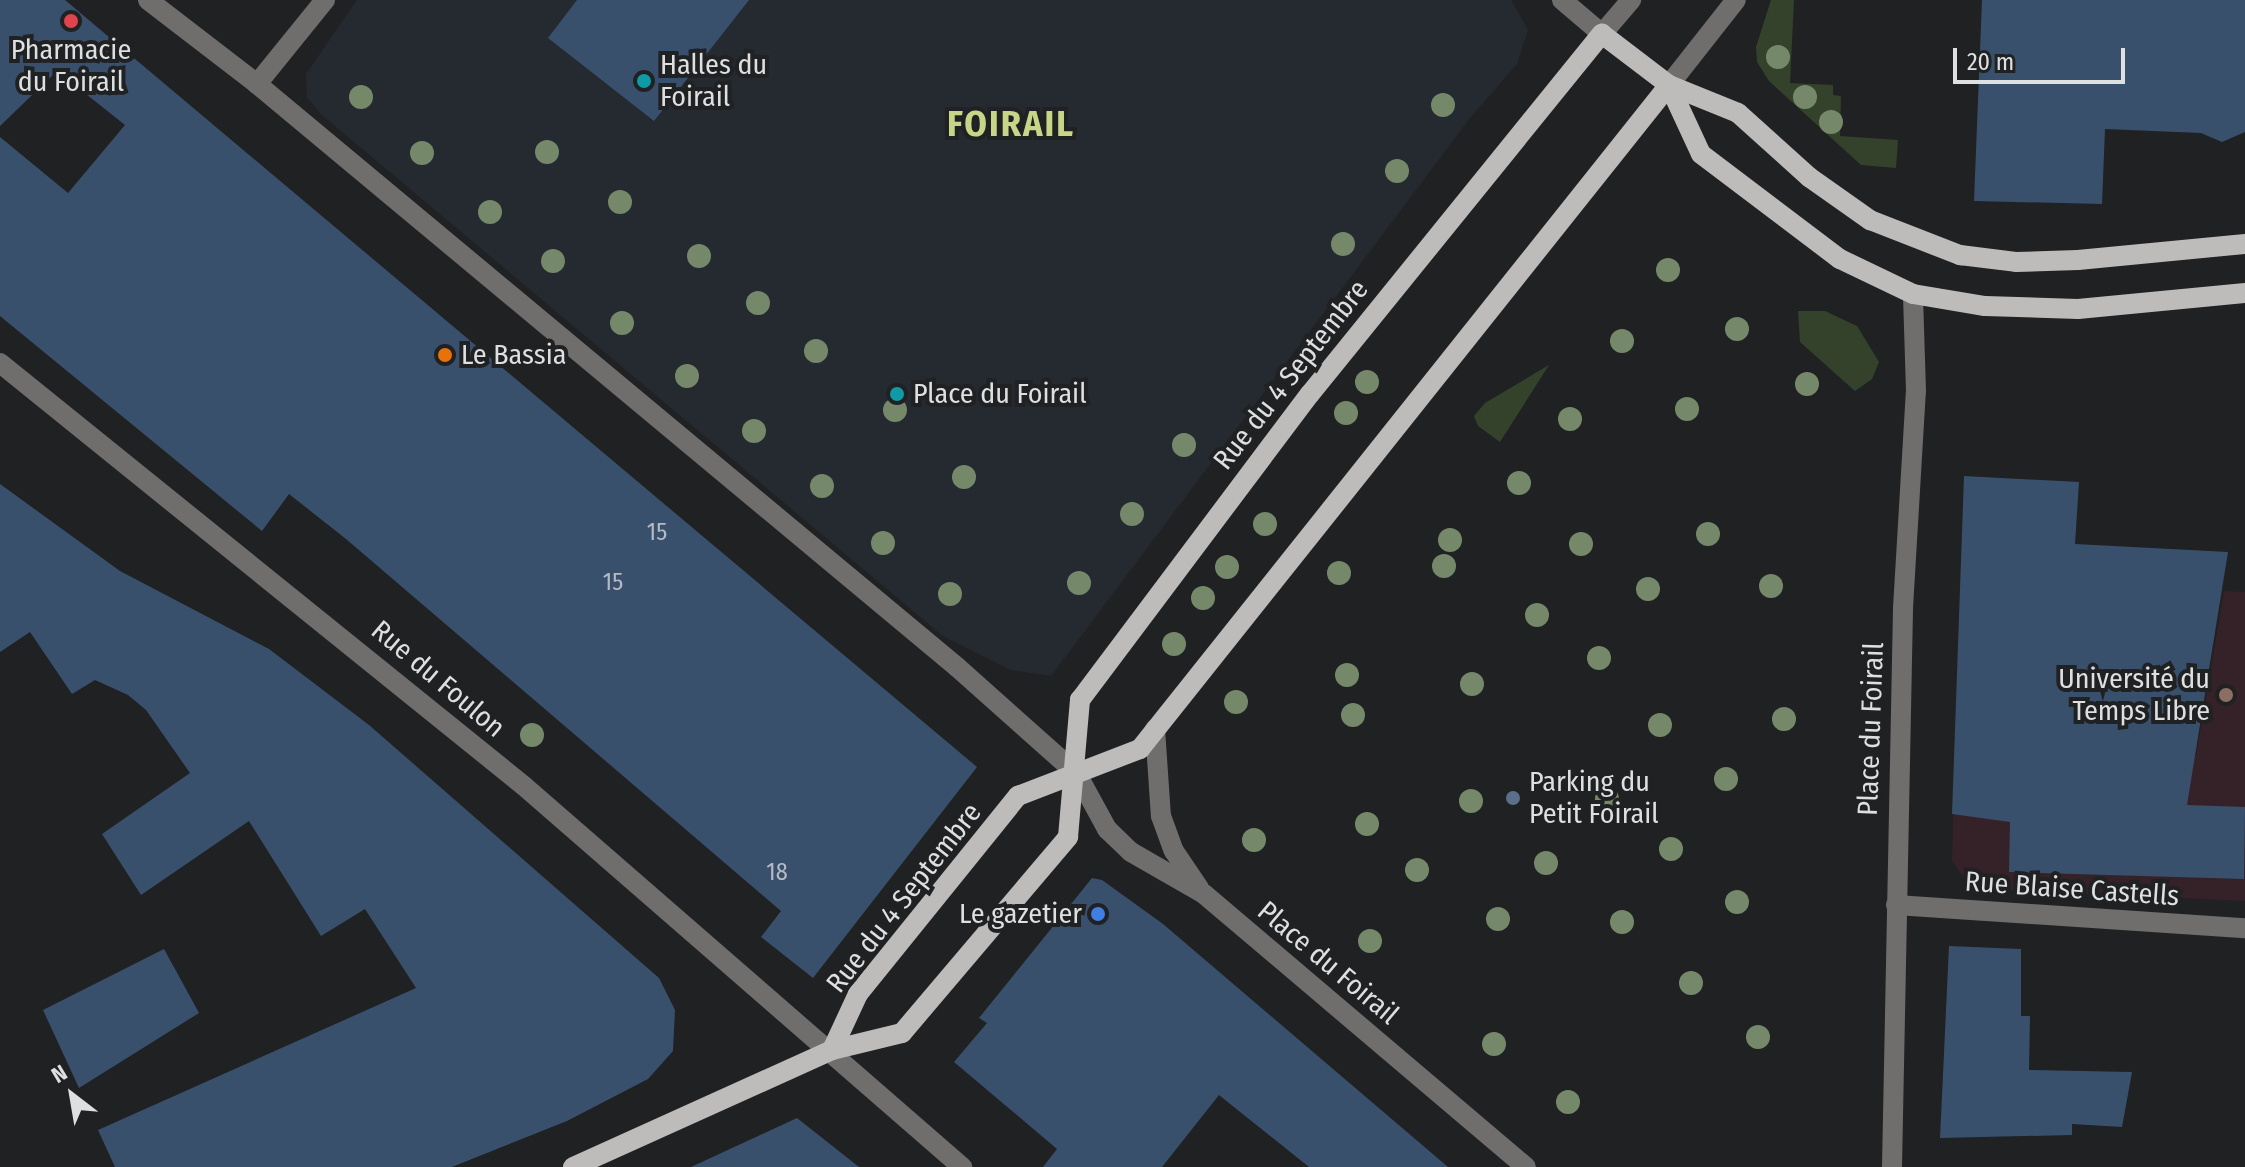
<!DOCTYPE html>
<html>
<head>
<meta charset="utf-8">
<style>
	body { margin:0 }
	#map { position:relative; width:2245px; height:1167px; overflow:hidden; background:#202123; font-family:"Fira Sans Condensed",sans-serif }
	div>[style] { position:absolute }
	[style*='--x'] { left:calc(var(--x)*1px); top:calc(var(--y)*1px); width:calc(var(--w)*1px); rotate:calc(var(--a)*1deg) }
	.built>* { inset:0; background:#252a31 }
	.industrial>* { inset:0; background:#352228 }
	.green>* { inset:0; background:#34422c }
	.building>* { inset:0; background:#39506c }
	.minor>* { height:20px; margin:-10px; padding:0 10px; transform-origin:10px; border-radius:10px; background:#6f6e6d }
	.major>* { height:20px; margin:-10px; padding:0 10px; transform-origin:10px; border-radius:10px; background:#bebcba }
	.trees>* { width:24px; height:24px; margin:-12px; border-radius:50%; background:#75896a }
	.dots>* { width:22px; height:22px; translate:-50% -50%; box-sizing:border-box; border:4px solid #202123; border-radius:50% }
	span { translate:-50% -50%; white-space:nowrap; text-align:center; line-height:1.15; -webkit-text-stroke:8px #202123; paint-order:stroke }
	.number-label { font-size:24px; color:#b5bbc4 }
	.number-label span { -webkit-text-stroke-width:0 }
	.poi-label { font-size:28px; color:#dedfe1 }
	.left { translate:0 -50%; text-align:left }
	.right { translate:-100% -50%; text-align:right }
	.street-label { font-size:28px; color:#dedfe1 }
	.district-label { font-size:36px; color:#c7d589; font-weight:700; letter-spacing:2px }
	.north { position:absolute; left:32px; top:1055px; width:80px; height:80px; -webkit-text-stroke:6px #202123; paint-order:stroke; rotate:329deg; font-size:22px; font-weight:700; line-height:32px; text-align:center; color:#dedfe1 }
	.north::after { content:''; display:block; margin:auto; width:28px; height:36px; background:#dedfe1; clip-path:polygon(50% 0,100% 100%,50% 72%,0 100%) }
	.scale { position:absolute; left:1953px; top:48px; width:172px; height:36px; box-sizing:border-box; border:4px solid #dedfe1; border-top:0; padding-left:10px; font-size:24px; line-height:28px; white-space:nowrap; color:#dedfe1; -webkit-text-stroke:6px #202123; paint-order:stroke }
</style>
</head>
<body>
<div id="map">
	<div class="built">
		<div style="clip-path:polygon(357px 0,1511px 0,1528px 30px,1517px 64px,1470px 118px,1051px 676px,1011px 670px,943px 636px,323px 116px,307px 98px,306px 74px)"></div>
	</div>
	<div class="industrial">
		<div style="clip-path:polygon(2224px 591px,2245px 592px,2245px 901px,1970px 888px,1952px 860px,1955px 749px,2196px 756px)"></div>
	</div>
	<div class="green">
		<div style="clip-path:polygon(1771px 0,1794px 0,1790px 83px,1833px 85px,1833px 95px,1841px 96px,1840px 136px,1898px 140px,1896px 168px,1861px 165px,1769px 81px,1757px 62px,1756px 47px)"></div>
		<div style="clip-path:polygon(1825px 311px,1857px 326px,1879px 362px,1872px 379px,1855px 391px,1800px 342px,1798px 311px)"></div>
		<div style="clip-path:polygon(1549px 365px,1500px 442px,1478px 426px,1474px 416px,1485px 403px)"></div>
	</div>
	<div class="building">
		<div style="clip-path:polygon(0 0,65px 0,977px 767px,813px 978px,761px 937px,781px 911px,346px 539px,289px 494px,262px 531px,0 316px,0 137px,68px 193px,125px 125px,57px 71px,0 126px)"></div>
		<div style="clip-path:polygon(577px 0,749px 0,654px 121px,548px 38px)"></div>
		<div style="clip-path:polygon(1982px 0,2245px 0,2245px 132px,2222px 142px,2201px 133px,2105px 129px,2102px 204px,1974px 201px)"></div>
		<div style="clip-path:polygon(1964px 476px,2079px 482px,2075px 544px,2228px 552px,2187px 805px,2245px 807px,2244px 879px,2009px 872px,2010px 822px,1952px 814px)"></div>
		<div style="clip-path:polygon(0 484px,120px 571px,269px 649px,369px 725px,659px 978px,675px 1010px,673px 1051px,648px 1079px,567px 1121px,452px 1167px,115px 1167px,98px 1130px,416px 988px,365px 909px,321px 936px,249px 821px,141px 895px,102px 834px,190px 773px,146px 710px,128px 695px,95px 680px,72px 694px,30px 632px,0 652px)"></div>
		<div style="clip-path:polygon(1092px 878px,1102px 880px,1163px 924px,1448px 1167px,1309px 1167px,1219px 1095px,1162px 1167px,1043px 1167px,1057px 1149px,954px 1062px,987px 1023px,979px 1018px)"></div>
		<div style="clip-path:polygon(1949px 946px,2021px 949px,2021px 1016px,2030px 1016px,2029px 1070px,2132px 1072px,2122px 1127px,2072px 1124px,2072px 1135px,1940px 1138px)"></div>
		<div style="clip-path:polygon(164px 949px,199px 1013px,79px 1088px,43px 1010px)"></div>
		<div style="clip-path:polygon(797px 1118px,859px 1167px,691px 1167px)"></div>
	</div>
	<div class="minor">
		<div style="--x:148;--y:0;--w:138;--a:37.6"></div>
		<div style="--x:257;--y:84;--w:911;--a:39.79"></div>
		<div style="--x:957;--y:667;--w:161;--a:41.7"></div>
		<div style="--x:1077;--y:774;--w:63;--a:61.4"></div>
		<div style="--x:1107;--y:829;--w:33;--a:44"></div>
		<div style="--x:1131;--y:852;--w:84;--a:29.9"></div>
		<div style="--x:1204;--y:894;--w:422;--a:40.3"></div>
		<div style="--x:1562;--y:0;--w:52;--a:40.4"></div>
		<div style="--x:1602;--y:34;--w:45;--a:-49.5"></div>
		<div style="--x:257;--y:84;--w:108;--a:-51"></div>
		<div style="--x:1669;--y:85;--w:108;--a:-51.8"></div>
		<div style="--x:0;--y:363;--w:673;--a:38.91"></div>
		<div style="--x:524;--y:786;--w:581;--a:41.02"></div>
		<div style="--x:1155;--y:729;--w:87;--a:86.1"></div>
		<div style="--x:1161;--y:816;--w:37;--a:70"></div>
		<div style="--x:1174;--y:851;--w:45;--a:56"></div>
		<div style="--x:1896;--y:905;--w:350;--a:3.8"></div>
		<div style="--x:1892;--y:1167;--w:559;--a:-88.87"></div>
		<div style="--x:1903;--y:608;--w:217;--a:-86.6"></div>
		<div style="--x:1916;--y:391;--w:97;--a:-91.8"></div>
	</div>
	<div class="major">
		<div style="--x:1669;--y:85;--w:76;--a:65.1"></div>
		<div style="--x:1701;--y:154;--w:174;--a:37.1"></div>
		<div style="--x:1840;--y:259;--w:81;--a:25.6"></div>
		<div style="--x:1913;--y:294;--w:73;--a:9.5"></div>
		<div style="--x:1985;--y:306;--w:93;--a:1.8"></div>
		<div style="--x:2078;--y:309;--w:168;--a:-5.5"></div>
		<div style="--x:832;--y:1050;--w:62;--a:-65.1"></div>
		<div style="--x:858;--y:994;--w:255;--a:-51.1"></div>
		<div style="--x:1018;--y:796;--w:131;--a:-21.1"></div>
		<div style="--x:1140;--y:749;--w:849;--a:-51.46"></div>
		<div style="--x:573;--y:1167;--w:284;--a:-24.3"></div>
		<div style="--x:832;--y:1050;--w:72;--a:-13.7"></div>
		<div style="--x:902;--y:1033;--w:257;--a:-49.7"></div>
		<div style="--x:1068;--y:837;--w:138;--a:-85"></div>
		<div style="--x:1080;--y:700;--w:383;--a:-53.1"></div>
		<div style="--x:1310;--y:394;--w:464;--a:-51"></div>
		<div style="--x:1602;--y:34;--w:84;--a:37.3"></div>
		<div style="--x:1669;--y:85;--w:74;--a:22.1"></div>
		<div style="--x:1738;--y:113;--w:96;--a:42"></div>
		<div style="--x:1809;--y:177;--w:75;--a:35.2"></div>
		<div style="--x:1870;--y:220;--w:97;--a:21.3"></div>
		<div style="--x:1960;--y:255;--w:56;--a:7.1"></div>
		<div style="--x:2016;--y:262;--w:62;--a:-1.8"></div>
		<div style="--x:2078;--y:260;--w:168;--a:-5.5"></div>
	</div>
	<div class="trees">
		<div style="left:1778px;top:57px"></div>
		<div style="left:361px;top:97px"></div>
		<div style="left:1805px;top:97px"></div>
		<div style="left:1443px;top:105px"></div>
		<div style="left:1831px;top:122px"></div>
		<div style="left:547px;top:152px"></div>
		<div style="left:422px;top:153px"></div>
		<div style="left:1397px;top:171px"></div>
		<div style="left:620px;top:202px"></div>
		<div style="left:490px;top:212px"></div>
		<div style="left:1343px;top:244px"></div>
		<div style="left:699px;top:256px"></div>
		<div style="left:553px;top:261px"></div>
		<div style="left:1668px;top:270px"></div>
		<div style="left:758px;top:303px"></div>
		<div style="left:622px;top:323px"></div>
		<div style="left:1737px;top:329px"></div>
		<div style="left:1622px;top:341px"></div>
		<div style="left:816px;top:351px"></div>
		<div style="left:687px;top:376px"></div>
		<div style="left:1367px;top:382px"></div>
		<div style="left:1807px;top:384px"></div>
		<div style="left:1687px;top:409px"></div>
		<div style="left:895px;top:410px"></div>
		<div style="left:1346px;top:413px"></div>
		<div style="left:1570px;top:419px"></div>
		<div style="left:754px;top:431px"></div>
		<div style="left:1184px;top:445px"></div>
		<div style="left:964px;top:477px"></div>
		<div style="left:1519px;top:483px"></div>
		<div style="left:822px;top:486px"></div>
		<div style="left:1132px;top:514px"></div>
		<div style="left:1265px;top:524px"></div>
		<div style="left:1708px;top:534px"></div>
		<div style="left:1450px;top:540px"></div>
		<div style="left:883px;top:543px"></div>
		<div style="left:1581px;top:544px"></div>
		<div style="left:1444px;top:566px"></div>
		<div style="left:1227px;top:567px"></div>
		<div style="left:1339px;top:573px"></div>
		<div style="left:1079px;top:583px"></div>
		<div style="left:1771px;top:586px"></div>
		<div style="left:1648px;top:589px"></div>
		<div style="left:950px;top:594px"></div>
		<div style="left:1203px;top:598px"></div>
		<div style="left:1537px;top:615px"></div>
		<div style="left:1174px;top:644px"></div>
		<div style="left:1599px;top:658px"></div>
		<div style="left:1347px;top:675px"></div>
		<div style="left:1472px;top:684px"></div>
		<div style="left:1236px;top:702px"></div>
		<div style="left:1353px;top:715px"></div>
		<div style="left:1784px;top:719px"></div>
		<div style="left:1660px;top:725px"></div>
		<div style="left:532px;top:735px"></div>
		<div style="left:1726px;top:779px"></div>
		<div style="left:1607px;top:799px"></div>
		<div style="left:1471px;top:801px"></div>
		<div style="left:1367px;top:824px"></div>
		<div style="left:1254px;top:840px"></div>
		<div style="left:1671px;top:849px"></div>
		<div style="left:1546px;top:863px"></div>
		<div style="left:1417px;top:870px"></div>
		<div style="left:1737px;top:902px"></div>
		<div style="left:1498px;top:919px"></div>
		<div style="left:1622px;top:922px"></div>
		<div style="left:1370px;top:941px"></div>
		<div style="left:1691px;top:983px"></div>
		<div style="left:1758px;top:1037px"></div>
		<div style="left:1494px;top:1044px"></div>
		<div style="left:1568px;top:1102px"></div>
	</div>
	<div class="dots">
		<div style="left:71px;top:21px;background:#e0444e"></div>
		<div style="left:644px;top:81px;background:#0f9aa8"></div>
		<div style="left:445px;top:355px;background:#e8710a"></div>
		<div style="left:897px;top:394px;background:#0f9aa8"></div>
		<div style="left:2226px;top:695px;background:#8d6e63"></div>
		<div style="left:1513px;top:798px;background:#5c6f8a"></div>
		<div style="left:1098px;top:914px;background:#3f7fe0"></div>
	</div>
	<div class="number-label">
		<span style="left:657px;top:533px">15</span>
		<span style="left:613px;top:583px">15</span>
		<span style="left:777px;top:873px">18</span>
	</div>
	<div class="poi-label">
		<span style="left:71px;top:66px">Pharmacie<br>du Foirail</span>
		<span class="left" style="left:660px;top:81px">Halles du<br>Foirail</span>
		<span class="left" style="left:461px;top:355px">Le Bassia</span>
		<span class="left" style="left:913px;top:394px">Place du Foirail</span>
		<span class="right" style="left:2210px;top:695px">Université du<br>Temps Libre</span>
		<span class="left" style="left:1529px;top:798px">Parking du<br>Petit Foirail</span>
		<span class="right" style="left:1082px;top:914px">Le gazetier</span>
	</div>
	<div class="street-label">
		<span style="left:1291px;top:375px;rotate:-52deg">Rue du 4 Septembre</span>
		<span style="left:438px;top:679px;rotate:40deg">Rue du Foulon</span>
		<span style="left:1871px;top:729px;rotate:-88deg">Place du Foirail</span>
		<span style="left:2072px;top:889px;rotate:4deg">Rue Blaise Castells</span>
		<span style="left:904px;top:898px;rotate:-52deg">Rue du 4 Septembre</span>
		<span style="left:1328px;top:963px;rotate:40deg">Place du Foirail</span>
	</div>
	<div class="district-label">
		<span style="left:1011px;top:125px">FOIRAIL</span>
	</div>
	<div class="north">N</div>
	<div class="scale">20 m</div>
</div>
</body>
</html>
